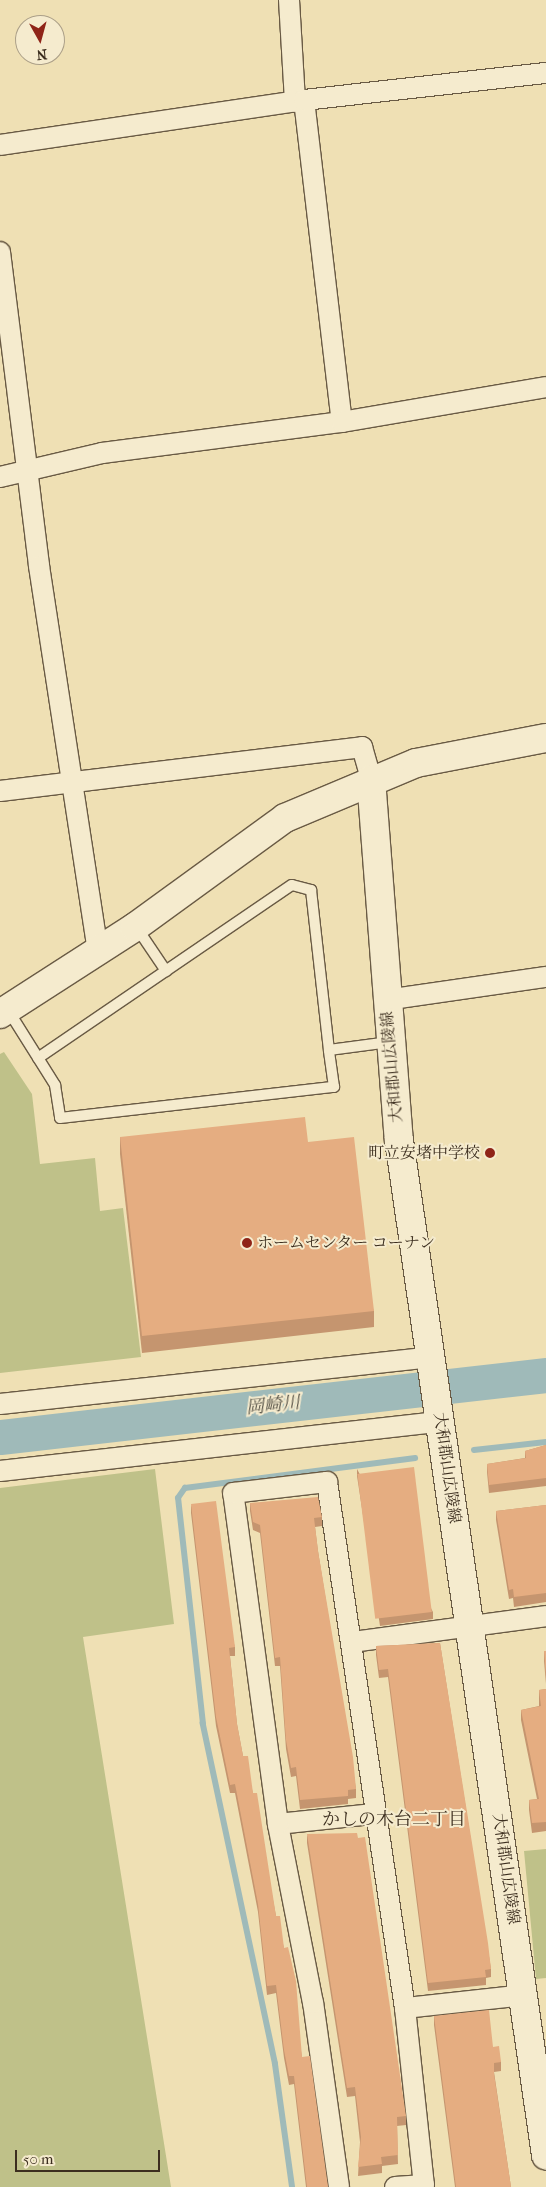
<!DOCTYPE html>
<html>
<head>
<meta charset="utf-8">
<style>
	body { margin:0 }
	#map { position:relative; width:546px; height:2187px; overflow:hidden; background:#efe0b4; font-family:"IM FELL French Canon","Noto Serif JP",serif }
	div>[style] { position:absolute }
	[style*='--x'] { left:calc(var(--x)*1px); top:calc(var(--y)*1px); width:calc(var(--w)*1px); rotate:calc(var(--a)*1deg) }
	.green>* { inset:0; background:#bfc189 }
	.stream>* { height:5.5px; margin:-2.75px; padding:0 2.75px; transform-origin:2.75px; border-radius:2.75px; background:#9fbab9 }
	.river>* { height:35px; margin:-17.5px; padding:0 17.5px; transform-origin:17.5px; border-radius:17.5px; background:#9fbab9 }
	.roads { filter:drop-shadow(1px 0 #695a44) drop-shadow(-1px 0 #695a44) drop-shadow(0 1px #695a44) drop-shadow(0 -1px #695a44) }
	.lane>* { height:10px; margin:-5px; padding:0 5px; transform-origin:5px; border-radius:5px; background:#f5ebce }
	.street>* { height:20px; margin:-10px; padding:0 10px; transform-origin:10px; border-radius:10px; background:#f5ebce }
	.secondary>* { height:28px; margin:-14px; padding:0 14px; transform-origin:14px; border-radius:14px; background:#f5ebce }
	.wall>* { inset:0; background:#c5956f }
	.building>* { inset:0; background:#e5ad81; transform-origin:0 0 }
	.dots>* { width:14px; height:14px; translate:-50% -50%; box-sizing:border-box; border:2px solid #f5ebce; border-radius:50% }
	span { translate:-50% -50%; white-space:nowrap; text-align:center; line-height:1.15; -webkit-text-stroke:4px #f5ebce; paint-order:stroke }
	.street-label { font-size:16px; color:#3c2e1f }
	.poi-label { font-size:16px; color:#3c2e1f }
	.right { translate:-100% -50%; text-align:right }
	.left { translate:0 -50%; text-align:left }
	.water-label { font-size:18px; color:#555146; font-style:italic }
	.neighbourhood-label { font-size:18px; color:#3c2e1f }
	.north { position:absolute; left:15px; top:15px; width:50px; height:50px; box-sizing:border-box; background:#f5ebce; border:1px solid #ab9f88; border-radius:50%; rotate:173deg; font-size:14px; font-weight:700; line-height:20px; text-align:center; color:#3c2e1f }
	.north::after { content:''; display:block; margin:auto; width:18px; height:22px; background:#8f2418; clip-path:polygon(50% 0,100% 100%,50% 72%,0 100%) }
	.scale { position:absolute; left:15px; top:2150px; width:145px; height:22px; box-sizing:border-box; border:2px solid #3c2e1f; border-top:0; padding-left:6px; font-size:15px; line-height:18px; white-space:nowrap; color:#3c2e1f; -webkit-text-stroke:4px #f5ebce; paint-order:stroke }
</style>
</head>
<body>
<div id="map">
	<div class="green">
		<div style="clip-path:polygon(4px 1052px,32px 1094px,40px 1164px,95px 1158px,100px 1211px,123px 1208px,141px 1357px,0 1373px,0 1054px)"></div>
		<div style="clip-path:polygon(155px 1469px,174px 1624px,83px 1637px,171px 2187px,0 2187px,0 1488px)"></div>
		<div style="clip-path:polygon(546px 1849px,546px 1978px,536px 1979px,524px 1851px)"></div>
	</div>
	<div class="stream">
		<div style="--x:474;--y:1450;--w:72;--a:-6.3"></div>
		<div style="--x:292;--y:2187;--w:124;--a:-97.9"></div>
		<div style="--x:275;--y:2064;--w:348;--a:-102"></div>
		<div style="--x:203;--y:1724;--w:227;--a:-96.3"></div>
		<div style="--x:178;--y:1498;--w:12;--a:-55"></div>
		<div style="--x:185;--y:1488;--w:232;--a:-7.4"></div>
	</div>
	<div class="river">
		<div style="--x:0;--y:1437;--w:550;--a:-6.48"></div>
	</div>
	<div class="roads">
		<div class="lane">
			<div style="--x:137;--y:928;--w:52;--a:56"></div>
			<div style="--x:8;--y:1010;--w:89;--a:57.9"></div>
			<div style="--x:55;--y:1085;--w:33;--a:81"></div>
			<div style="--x:60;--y:1118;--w:276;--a:-6.5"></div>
			<div style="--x:334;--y:1087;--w:37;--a:-98"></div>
			<div style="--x:329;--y:1050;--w:61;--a:-7.6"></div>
			<div style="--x:38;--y:1058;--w:307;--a:-34.3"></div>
			<div style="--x:292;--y:885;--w:20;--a:15"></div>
			<div style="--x:311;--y:890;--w:161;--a:83.6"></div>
		</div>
		<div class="street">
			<div style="--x:289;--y:0;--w:102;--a:86.6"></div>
			<div style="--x:304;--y:100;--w:324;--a:83.3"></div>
			<div style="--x:0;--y:145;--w:307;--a:-8.4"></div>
			<div style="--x:304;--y:100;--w:244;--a:-6.4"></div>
			<div style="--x:0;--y:252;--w:316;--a:82.9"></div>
			<div style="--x:39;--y:566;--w:389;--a:81.3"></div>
			<div style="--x:0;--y:477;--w:105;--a:-13.2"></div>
			<div style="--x:102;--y:453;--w:242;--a:-7.4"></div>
			<div style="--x:342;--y:422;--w:207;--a:-9.7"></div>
			<div style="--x:0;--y:791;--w:365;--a:-6.9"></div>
			<div style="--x:362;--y:747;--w:33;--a:74"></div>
			<div style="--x:386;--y:1000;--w:162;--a:-8.2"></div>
			<div style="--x:0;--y:1404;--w:434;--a:-6.2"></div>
			<div style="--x:0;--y:1471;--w:443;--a:-6.4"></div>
			<div style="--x:352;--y:1642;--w:196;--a:-7.6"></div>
			<div style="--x:278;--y:1824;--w:96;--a:-6"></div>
			<div style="--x:405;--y:2008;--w:120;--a:-6.2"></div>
			<div style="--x:339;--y:2187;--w:186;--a:-98"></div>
			<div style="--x:313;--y:2003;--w:182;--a:-101.1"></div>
			<div style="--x:278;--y:1824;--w:334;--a:-97.7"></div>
			<div style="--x:233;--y:1493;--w:95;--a:-6.7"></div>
			<div style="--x:327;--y:1482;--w:532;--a:81.57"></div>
			<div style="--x:405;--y:2008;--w:178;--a:83.9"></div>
			<div style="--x:424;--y:2185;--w:29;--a:176"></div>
		</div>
		<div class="secondary">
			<div style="--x:371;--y:779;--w:362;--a:85.6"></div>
			<div style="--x:399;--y:1140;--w:1026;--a:81.76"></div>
			<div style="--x:0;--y:1014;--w:161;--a:-32.8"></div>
			<div style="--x:135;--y:927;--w:185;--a:-36"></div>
			<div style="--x:285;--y:818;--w:142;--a:-22.8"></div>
			<div style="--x:416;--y:763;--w:132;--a:-10.9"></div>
		</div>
	</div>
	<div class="wall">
		<div style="clip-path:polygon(120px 1137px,308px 1142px,374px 1311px,374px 1327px,142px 1353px,120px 1154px)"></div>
		<div style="clip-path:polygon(546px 1445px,546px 1486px,489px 1493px,487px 1472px,487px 1464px,525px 1458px,525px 1451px)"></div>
		<div style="clip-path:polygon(357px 1469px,433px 1612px,433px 1619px,380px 1626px,357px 1476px)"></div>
		<div style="clip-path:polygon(250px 1503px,322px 1517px,322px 1526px,315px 1527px,318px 1551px,356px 1789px,356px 1798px,348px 1799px,348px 1804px,300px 1809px,296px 1776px,291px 1777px,286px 1749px,280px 1666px,275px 1666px,260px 1533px,253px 1530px,250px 1511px)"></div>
		<div style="clip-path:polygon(191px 1504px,235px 1647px,235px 1656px,230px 1656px,237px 1724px,243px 1756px,253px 1793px,276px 1916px,284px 1948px,302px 2057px,328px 2187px,306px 2187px,294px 2084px,289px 2085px,284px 2058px,276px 1993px,267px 1995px,258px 1912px,235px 1793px,230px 1793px,216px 1726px,191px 1513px)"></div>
		<div style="clip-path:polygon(546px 1505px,546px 1602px,514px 1607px,513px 1598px,509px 1599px,496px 1520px,496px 1511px)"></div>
		<div style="clip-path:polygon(440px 1643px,491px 1969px,491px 1977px,486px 1978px,486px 1985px,428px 1991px,388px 1677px,379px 1678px,376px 1655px,376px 1646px)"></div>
		<div style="clip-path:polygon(544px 1651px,546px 1651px,546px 1684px,544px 1661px)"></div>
		<div style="clip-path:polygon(546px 1689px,546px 1831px,532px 1833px,529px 1810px,529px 1800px,537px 1799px,521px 1720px,521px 1710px,539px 1706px,539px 1690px)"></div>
		<div style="clip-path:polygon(307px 1834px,406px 2116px,406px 2125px,397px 2126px,398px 2164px,382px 2166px,382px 2173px,358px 2176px,360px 2142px,355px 2096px,347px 2097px,307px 1843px)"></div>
		<div style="clip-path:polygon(434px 2016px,493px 2047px,501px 2062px,501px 2071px,494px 2072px,511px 2187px,455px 2187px,434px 2025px)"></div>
	</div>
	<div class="building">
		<div style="clip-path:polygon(305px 1117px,308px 1142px,354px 1137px,374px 1311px,142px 1336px,120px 1137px)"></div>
		<div style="clip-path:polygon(546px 1445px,546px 1478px,489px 1485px,487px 1464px,526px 1458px,525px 1451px)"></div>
		<div style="left:414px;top:1467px;width:146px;height:57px;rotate:83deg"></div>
		<div style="clip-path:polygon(318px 1497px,322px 1517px,314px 1518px,318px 1551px,353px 1757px,356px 1789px,348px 1790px,348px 1796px,300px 1800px,296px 1767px,291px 1768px,286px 1740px,280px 1657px,275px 1658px,260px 1525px,253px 1522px,250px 1503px)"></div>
		<div style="clip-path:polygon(216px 1501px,235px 1647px,229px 1648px,237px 1724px,243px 1756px,248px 1756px,253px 1793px,257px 1793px,276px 1916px,280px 1916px,284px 1948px,288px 1947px,296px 1981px,302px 2057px,310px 2056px,328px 2187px,307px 2187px,294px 2076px,289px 2076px,284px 2050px,276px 1985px,267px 1986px,258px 1904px,235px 1784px,230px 1785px,216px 1717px,191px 1504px)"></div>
		<div style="clip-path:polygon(546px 1505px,546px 1593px,514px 1597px,513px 1589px,509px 1590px,496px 1511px)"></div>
		<div style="clip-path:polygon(440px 1643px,488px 1943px,491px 1969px,485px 1970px,486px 1977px,428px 1983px,388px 1669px,379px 1670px,376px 1646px)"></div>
		<div style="clip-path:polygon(544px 1651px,546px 1651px,546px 1674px)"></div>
		<div style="clip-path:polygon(546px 1689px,546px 1822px,532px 1823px,529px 1800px,539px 1799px,521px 1710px,541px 1706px,539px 1690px)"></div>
		<div style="clip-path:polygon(357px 1833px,358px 1838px,365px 1837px,406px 2116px,397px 2117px,398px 2155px,381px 2157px,382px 2164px,358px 2167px,361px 2137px,355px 2087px,347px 2088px,307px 1834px)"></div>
		<div style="clip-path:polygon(489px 2010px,493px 2047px,499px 2046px,501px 2062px,494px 2063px,494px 2074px,511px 2187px,456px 2187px,434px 2016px)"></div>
	</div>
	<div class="dots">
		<div style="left:490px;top:1153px;background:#8f2418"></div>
		<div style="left:247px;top:1243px;background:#8f2418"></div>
	</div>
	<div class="street-label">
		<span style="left:392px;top:1067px;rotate:-95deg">大和郡山広陵線</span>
		<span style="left:447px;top:1468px;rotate:82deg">大和郡山広陵線</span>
		<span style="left:506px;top:1869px;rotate:82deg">大和郡山広陵線</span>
	</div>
	<div class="poi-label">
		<span class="right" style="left:480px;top:1153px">町立安堵中学校</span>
		<span class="left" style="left:257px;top:1243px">ホームセンター コーナン</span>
	</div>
	<div class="water-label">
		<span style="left:273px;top:1406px;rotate:-6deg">岡崎川</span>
	</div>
	<div class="neighbourhood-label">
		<span style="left:394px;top:1820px">かしの木台二丁目</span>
	</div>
	<div class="north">N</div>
	<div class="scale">50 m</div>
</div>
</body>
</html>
